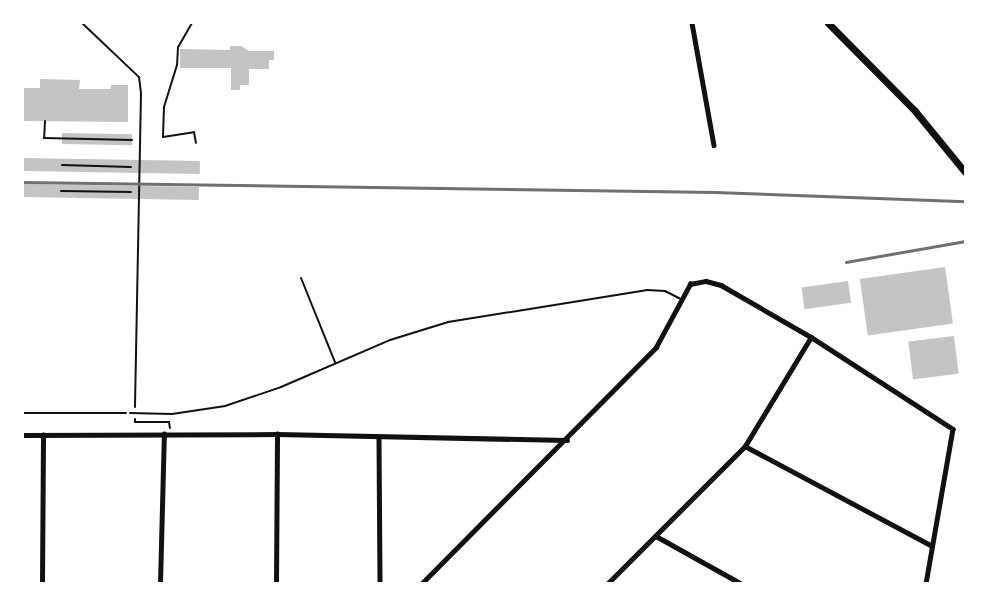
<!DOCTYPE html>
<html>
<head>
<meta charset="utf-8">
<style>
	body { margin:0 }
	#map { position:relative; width:988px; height:606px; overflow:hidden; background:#fff; font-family:Mulish,sans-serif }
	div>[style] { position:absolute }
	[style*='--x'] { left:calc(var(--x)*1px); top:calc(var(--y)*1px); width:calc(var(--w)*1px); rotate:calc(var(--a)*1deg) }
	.building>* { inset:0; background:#c4c4c4; transform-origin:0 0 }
	.path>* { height:2px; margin:-1px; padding:0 1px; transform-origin:1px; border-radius:1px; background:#111 }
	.service>* { height:2px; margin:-1px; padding:0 1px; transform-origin:1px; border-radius:1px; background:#111 }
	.minor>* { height:4.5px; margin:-2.25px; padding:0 2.25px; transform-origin:2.25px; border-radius:2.25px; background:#111 }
	.primary>* { height:7px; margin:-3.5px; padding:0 3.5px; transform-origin:3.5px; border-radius:3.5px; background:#111 }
	.rail>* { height:2.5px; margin:-1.25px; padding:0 1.25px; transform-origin:1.25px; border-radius:1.25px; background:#707070 }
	span { translate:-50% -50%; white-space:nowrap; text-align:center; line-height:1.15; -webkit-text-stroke:5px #fff; paint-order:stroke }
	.frame { position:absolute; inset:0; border:24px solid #fff; pointer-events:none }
</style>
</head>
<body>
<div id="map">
	<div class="building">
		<div style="clip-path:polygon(230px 46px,241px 46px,249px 51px,274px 51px,274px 60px,269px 60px,269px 69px,249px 69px,249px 85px,240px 85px,240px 90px,231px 90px,231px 68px,180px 68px,180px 49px,230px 50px)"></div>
		<div style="clip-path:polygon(40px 79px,80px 80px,79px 89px,111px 89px,111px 85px,128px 85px,128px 122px,23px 121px,23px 88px,40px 88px)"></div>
		<div style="left:62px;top:133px;width:70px;height:11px;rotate:1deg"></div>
		<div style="left:23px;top:158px;width:177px;height:13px;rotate:1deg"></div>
		<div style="left:23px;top:184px;width:176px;height:13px;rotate:1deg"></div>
		<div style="left:945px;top:267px;width:57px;height:86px;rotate:82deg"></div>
		<div style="left:848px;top:281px;width:22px;height:47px;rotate:82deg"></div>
		<div style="left:954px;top:336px;width:38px;height:46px;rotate:83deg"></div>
	</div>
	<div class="path">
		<div style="--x:82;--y:23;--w:79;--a:43.5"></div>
		<div style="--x:139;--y:77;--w:16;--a:83"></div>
		<div style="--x:141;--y:93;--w:314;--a:91.1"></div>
		<div style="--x:192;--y:23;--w:28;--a:120"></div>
		<div style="--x:178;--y:47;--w:18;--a:93"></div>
		<div style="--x:177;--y:65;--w:44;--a:107.2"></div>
		<div style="--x:164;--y:107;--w:30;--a:92"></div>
		<div style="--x:163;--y:137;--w:31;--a:-9"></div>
		<div style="--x:194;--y:132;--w:11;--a:80"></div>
		<div style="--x:45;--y:121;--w:17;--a:93"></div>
		<div style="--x:44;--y:138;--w:88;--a:1.3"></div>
		<div style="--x:62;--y:165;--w:69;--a:1.7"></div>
		<div style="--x:61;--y:191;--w:70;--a:0.8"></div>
		<div style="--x:23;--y:413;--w:103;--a:0"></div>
		<div style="--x:135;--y:419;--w:3;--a:90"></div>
		<div style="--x:135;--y:422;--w:34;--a:0"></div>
		<div style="--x:169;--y:422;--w:6;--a:81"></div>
	</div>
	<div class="service">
		<div style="--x:301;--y:278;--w:91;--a:68"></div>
		<div style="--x:130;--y:413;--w:42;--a:1.4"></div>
		<div style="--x:172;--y:414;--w:54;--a:-8.6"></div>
		<div style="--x:225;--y:406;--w:59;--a:-18.7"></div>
		<div style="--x:281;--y:387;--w:119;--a:-23.3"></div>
		<div style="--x:390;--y:340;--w:61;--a:-17.2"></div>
		<div style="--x:448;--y:322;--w:202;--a:-9.1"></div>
		<div style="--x:647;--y:290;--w:18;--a:3"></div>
		<div style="--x:665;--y:291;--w:16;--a:27"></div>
	</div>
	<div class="minor">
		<div style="--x:692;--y:23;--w:124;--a:79.8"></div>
		<div style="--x:23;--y:435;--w:254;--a:-0.2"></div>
		<div style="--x:277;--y:434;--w:290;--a:1.2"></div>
		<div style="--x:379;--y:439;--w:144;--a:89.6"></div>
		<div style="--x:745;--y:446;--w:212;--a:28.1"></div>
		<div style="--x:656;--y:536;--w:96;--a:29.2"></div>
		<div style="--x:42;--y:583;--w:148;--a:-89.6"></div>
		<div style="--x:160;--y:583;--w:149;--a:-88.5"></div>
		<div style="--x:276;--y:583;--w:149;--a:-89.6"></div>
		<div style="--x:422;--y:583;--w:332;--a:-45.2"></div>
		<div style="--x:656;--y:347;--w:72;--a:-61.6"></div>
		<div style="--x:690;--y:284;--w:16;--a:-11"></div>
		<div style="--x:706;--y:281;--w:16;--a:15"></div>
		<div style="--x:721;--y:285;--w:104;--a:30"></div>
		<div style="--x:811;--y:337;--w:169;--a:32.9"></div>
		<div style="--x:953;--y:429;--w:156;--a:99.9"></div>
		<div style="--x:608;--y:583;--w:194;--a:-45"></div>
		<div style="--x:745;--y:446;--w:127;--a:-58.8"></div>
	</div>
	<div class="primary">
		<div style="--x:828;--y:23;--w:124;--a:45.3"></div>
		<div style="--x:915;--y:111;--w:79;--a:50.7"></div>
	</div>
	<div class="rail">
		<div style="--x:23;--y:182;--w:692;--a:0.83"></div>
		<div style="--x:715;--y:192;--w:250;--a:2.1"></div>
		<div style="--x:846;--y:262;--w:121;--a:-10"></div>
	</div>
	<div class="frame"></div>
</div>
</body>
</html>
